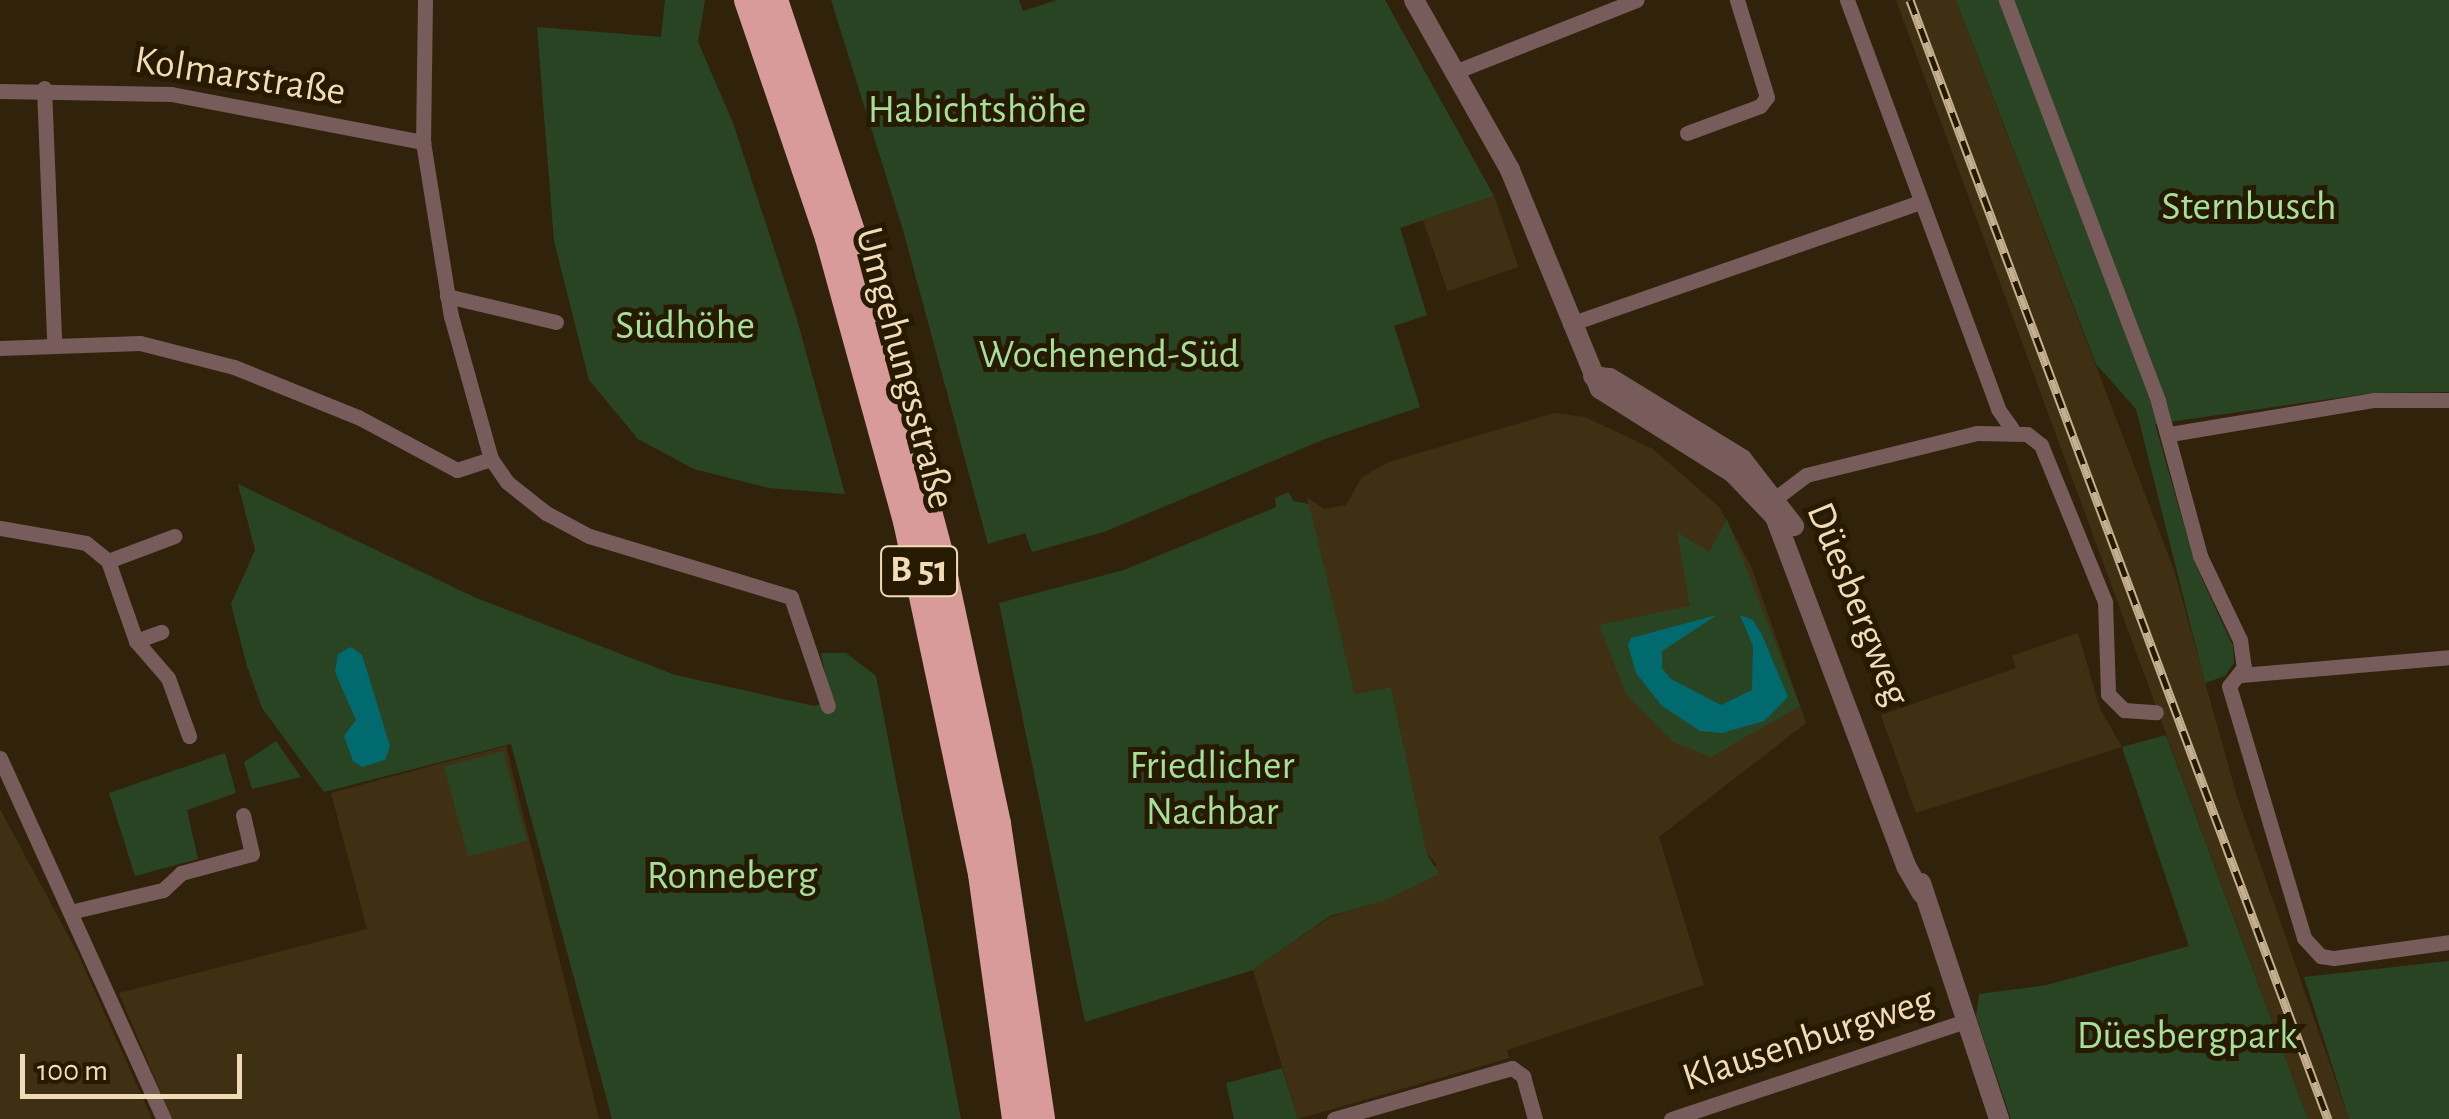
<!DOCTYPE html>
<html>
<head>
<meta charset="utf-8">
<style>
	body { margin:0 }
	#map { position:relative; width:2449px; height:1119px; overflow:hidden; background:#31230b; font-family:"Alegreya Sans",sans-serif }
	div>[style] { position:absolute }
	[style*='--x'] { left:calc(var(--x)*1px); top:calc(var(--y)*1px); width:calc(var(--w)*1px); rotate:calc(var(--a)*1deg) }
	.built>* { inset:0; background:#3f3014; transform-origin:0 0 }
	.green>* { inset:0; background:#294423; transform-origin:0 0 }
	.water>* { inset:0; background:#006a6e }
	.minor>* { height:15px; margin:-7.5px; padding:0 7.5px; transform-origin:7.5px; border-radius:7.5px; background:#775c5b }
	.tertiary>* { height:20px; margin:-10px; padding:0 10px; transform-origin:10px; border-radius:10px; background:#775c5b }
	.trunk>* { height:28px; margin:-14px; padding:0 14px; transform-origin:14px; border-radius:14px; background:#d99a9a }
	.rail>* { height:9px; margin-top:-4.5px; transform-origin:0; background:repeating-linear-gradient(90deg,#271a03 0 15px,#c4b08e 0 30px); box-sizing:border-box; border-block:2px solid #c4b08e }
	span { translate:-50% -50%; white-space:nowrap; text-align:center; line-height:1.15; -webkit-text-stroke:10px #271a03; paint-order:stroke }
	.shield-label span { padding:2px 8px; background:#271a03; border:2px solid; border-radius:8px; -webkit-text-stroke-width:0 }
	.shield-label { font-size:38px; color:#f2dcb7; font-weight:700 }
	.street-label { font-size:40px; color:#f2dcb7 }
	.park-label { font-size:40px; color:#a6df99 }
	.scale { position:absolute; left:20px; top:1054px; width:222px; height:45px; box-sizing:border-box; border:5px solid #f2dcb7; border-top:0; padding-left:12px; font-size:30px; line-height:35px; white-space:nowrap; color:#f2dcb7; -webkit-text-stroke:8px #271a03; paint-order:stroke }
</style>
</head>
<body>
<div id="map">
	<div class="built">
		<div style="clip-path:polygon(1896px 0,1956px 0,2174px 570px,2237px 797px,2349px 1119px,2308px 1119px)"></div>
		<div style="left:1494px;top:196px;width:75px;height:75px;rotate:71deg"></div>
		<div style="clip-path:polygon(1554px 413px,1585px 417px,1653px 449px,1719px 507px,1751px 566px,1806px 723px,1659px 837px,1704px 985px,1507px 1050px,1509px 1058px,1298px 1119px,1253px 970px,1330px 917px,1384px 901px,1437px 865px,1427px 854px,1391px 687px,1355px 694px,1307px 498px,1325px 509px,1346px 505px,1362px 477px,1389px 462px)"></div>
		<div style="clip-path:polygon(2078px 633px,2100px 709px,2122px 747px,1916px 813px,1881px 715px,2016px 668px,2012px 656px)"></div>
		<div style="clip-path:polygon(506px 746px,599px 1119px,172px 1119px,119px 993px,367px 929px,331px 793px)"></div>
		<div style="clip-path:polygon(0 809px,77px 952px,152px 1119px,0 1119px)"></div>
	</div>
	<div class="green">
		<div style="clip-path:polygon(665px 0,705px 0,698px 42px,733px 123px,796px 316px,845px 494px,769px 488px,694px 469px,638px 439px,589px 380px,554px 241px,537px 27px,661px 37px)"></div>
		<div style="clip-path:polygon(831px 0,1019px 0,1023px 11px,1057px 0,1385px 0,1494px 196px,1400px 228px,1427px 315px,1394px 326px,1420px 407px,1325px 439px,1104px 532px,1032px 552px,1025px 533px,988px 544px,903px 230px)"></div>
		<div style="clip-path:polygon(1956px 0,2449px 0,2449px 392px,2372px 393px,2155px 424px,2195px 564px,2233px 646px,2234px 663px,2225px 676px,2205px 683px,2136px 409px,2096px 364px)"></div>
		<div style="clip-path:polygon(238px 484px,474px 597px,675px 675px,814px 706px,831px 701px,821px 653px,846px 653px,876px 676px,961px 1119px,612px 1119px,511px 744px,324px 792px,262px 708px,247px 666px,231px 604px,255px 550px)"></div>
		<div style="clip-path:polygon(1289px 492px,1293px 501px,1309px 504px,1355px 694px,1391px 687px,1427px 854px,1439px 874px,1384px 901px,1330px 916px,1253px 970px,1085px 1022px,999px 603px,1124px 570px,1276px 507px,1275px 498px)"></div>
		<div style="clip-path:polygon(1727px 519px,1800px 706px,1711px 757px,1673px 742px,1626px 694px,1599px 625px,1690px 606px,1677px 532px,1709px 552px)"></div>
		<div style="clip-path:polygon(2166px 735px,2308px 1119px,2011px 1119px,1976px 1016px,1979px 994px,2047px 985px,2189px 946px,2122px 747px)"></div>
		<div style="clip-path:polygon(276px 741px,301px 777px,252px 789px,244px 762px)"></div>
		<div style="left:503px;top:751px;width:93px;height:61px;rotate:75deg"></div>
		<div style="clip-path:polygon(225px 753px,236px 793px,187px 810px,198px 859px,135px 876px,109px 793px)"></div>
		<div style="clip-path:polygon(2449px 961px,2449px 1119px,2349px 1119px,2304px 977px)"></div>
		<div style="clip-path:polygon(1282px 1068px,1298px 1119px,1234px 1119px,1226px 1083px)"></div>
	</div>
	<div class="water">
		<div style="clip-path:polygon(1717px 615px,1662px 651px,1662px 668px,1671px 679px,1721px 705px,1752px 690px,1753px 646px,1740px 615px,1753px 620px,1762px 635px,1788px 697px,1764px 721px,1722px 733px,1700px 731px,1662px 706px,1636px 673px,1628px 645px,1631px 638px)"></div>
		<div style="clip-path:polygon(351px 647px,362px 655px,390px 746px,385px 760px,362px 767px,353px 761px,344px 736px,356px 720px,335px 672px,338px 654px)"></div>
	</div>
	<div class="minor">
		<div style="--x:425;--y:0;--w:142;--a:90.8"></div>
		<div style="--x:423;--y:142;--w:176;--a:80.9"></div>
		<div style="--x:451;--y:316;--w:148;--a:74.4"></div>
		<div style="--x:491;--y:459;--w:28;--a:55"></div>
		<div style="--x:507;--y:482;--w:50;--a:38.5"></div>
		<div style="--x:546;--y:513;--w:49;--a:28.1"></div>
		<div style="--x:589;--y:536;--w:211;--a:16.8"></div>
		<div style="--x:791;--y:597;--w:115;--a:71.3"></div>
		<div style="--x:1847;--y:0;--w:436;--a:69.7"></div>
		<div style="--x:1998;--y:409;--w:24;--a:55"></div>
		<div style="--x:2006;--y:0;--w:429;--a:69.2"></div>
		<div style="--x:2158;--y:401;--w:161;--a:74.8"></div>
		<div style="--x:2200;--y:556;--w:93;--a:64.5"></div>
		<div style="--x:2240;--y:640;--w:27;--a:82"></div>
		<div style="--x:2244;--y:667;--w:24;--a:128"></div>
		<div style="--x:2229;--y:686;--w:263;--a:73.4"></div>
		<div style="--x:2304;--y:938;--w:25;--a:47"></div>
		<div style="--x:2321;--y:956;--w:13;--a:9"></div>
		<div style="--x:2334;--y:958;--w:116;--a:-7.9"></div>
		<div style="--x:1457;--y:71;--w:193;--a:-21.6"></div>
		<div style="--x:44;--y:88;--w:254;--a:87.7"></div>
		<div style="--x:0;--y:91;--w:171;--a:1"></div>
		<div style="--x:171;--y:94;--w:257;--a:10.8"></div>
		<div style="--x:1687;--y:133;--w:78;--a:-20.3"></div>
		<div style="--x:1760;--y:106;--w:11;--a:-52"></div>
		<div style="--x:1767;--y:97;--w:102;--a:-107.2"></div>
		<div style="--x:447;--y:296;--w:112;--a:13.4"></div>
		<div style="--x:1570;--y:324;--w:372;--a:-19.2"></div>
		<div style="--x:0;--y:348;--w:140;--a:-2"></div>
		<div style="--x:140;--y:343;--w:97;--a:14.3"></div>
		<div style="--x:234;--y:367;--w:134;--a:22"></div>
		<div style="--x:358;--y:417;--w:112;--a:28.2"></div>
		<div style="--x:457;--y:470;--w:36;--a:-18"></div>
		<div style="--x:2170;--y:434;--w:207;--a:-9.5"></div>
		<div style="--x:2374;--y:400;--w:75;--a:0"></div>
		<div style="--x:1768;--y:504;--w:48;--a:-37.3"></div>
		<div style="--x:1806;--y:475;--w:176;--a:-13.8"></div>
		<div style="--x:1977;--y:433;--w:50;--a:1.1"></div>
		<div style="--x:2027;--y:434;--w:18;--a:38"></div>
		<div style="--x:2041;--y:445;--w:170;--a:67.8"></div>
		<div style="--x:2105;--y:602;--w:92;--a:88.1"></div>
		<div style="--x:2108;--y:694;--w:23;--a:45"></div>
		<div style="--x:2124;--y:710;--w:32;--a:4"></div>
		<div style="--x:0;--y:528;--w:87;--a:9.9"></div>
		<div style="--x:86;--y:543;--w:28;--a:39"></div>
		<div style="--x:108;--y:561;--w:85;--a:70.7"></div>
		<div style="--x:136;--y:641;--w:49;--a:49.1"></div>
		<div style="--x:168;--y:678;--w:62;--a:70.1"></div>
		<div style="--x:108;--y:561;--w:71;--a:-20.7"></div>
		<div style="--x:136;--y:641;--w:27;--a:-20"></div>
		<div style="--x:2241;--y:675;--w:209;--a:-4.9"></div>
		<div style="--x:0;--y:758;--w:397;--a:65.6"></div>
		<div style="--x:70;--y:912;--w:96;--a:-13.3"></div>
		<div style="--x:163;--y:890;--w:25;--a:-43"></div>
		<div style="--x:181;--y:873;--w:73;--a:-15"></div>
		<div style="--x:252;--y:854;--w:40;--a:-103"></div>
		<div style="--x:1334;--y:1119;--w:185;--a:-16"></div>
		<div style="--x:1512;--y:1068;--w:14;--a:36"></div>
		<div style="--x:1523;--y:1076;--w:45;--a:74.4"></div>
		<div style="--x:1671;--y:1119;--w:310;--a:-18.4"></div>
	</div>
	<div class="tertiary">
		<div style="--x:1414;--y:0;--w:195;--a:60.5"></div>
		<div style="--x:1510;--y:170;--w:237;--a:67.7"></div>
		<div style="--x:1600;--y:389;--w:157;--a:32.3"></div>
		<div style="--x:1733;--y:473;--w:61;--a:46.3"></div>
		<div style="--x:1775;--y:517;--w:373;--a:69.4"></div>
		<div style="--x:1906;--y:866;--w:32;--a:60"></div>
		<div style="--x:1593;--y:376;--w:17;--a:7"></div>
		<div style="--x:1610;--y:378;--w:155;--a:31.5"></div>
		<div style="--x:1742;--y:459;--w:85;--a:52.2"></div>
		<div style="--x:1921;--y:883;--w:249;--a:71.7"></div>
	</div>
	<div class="trunk">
		<div style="--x:748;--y:0;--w:251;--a:71.2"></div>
		<div style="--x:829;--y:238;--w:294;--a:74.6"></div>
		<div style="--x:907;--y:521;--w:361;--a:78"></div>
		<div style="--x:982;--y:874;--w:247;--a:82.1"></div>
		<div style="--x:774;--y:0;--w:281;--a:71.6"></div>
		<div style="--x:863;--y:267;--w:296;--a:75.1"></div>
		<div style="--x:939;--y:553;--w:277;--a:77.9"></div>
		<div style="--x:997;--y:824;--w:298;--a:81.5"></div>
	</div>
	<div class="rail">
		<div style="--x:1910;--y:0;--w:1195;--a:69.52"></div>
	</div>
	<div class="shield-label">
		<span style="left:919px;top:571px">B 51</span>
	</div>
	<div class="street-label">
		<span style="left:240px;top:76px;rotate:9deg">Kolmarstraße</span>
		<span style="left:905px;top:368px;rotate:75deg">Umgehungsstraße</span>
		<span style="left:1858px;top:604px;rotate:68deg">Düesbergweg</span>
		<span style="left:1808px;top:1039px;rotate:-18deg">Klausenburgweg</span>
	</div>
	<div class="park-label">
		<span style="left:977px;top:110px">Habichtshöhe</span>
		<span style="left:2249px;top:207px">Sternbusch</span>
		<span style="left:685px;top:326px">Südhöhe</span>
		<span style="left:1109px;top:355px">Wochenend-Süd</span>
		<span style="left:1212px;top:789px">Friedlicher<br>Nachbar</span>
		<span style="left:732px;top:876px">Ronneberg</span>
		<span style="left:2187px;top:1036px">Düesbergpark</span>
	</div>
	<div class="scale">100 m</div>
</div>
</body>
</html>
